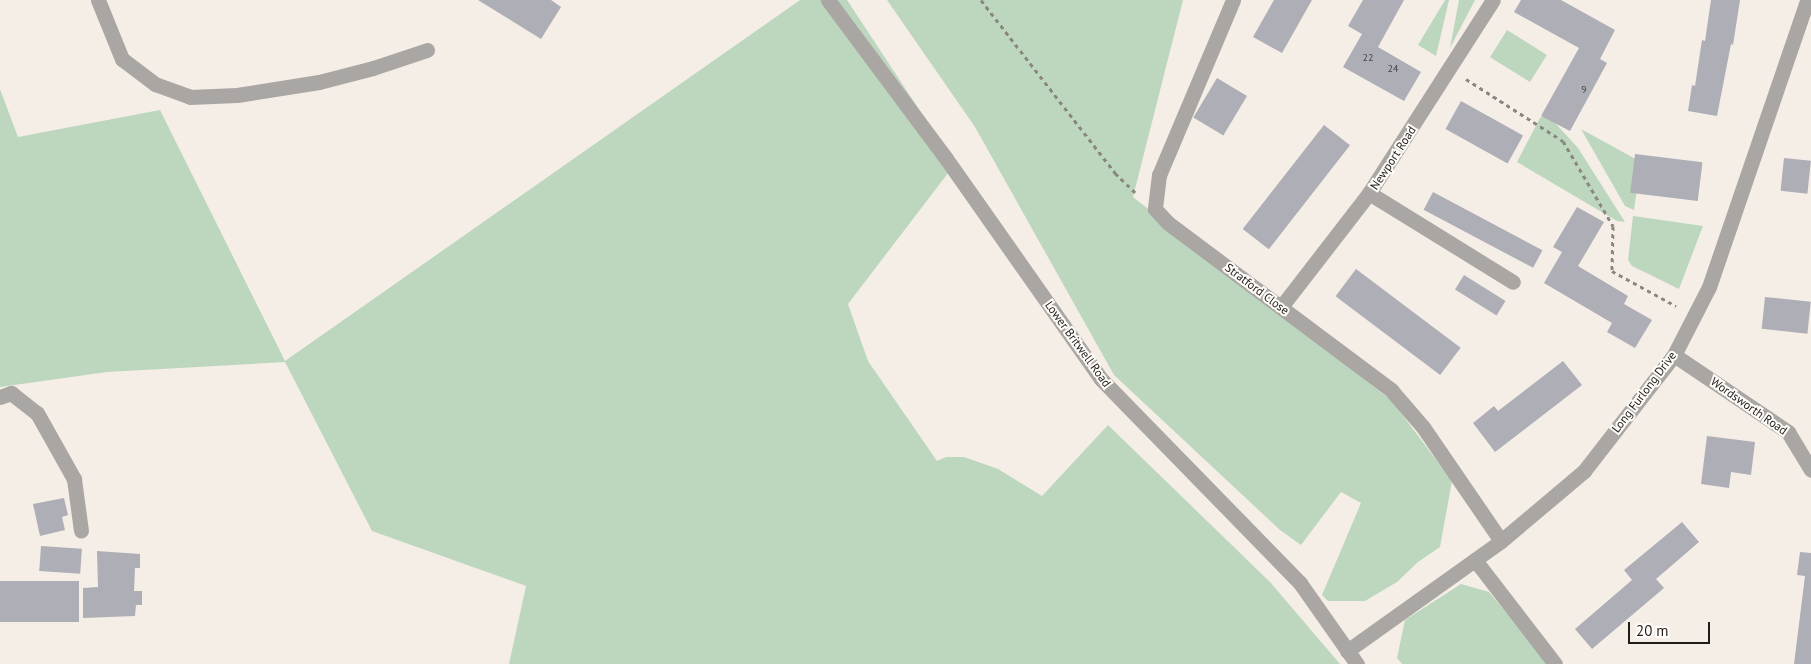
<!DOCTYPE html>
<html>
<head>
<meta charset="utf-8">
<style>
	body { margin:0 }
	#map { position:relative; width:1811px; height:664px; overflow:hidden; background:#f5eee6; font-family:"PT Sans",sans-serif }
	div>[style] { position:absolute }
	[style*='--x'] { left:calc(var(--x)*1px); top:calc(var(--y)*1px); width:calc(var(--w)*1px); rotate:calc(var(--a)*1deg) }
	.green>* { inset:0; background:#bdd7be; transform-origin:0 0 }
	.building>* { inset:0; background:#aeaeb7; transform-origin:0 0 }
	.path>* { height:3px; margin-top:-1.5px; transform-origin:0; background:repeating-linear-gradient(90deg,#8a8680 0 4px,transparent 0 8px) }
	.service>* { height:15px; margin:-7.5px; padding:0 7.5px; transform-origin:7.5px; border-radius:7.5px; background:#aaa6a4 }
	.minor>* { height:15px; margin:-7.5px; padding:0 7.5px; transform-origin:7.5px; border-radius:7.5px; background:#aaa6a4 }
	.tertiary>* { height:15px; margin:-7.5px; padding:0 7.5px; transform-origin:7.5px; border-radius:7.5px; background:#aaa6a4 }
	span { translate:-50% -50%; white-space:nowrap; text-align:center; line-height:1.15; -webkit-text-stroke:4px #fffcf9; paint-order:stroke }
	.number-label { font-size:10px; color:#434141 }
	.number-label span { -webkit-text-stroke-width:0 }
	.street-label { font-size:12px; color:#1f1d1a }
	.scale { position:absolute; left:1628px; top:622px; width:82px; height:22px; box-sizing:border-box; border:2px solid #1f1d1a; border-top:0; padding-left:6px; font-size:15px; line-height:18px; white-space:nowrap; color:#1f1d1a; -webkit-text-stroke:4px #fffcf9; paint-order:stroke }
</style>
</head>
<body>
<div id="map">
	<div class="green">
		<div style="clip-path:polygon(800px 0,847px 0,955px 164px,848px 304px,868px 361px,937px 461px,946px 457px,964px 457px,998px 469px,1042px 496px,1108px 425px,1270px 582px,1340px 664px,509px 664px,526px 586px,372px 531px,285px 362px,107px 372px,0 387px,0 89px,18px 137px,160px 110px,285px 361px)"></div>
		<div style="clip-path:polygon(887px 0,1183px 0,1133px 197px,1392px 401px,1452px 481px,1440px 547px,1418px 562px,1397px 582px,1365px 601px,1328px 601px,1322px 595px,1361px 503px,1341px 492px,1301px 545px,1280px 530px,1114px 375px,975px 127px)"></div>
		<div style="clip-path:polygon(1445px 0,1449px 0,1436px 56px,1418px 45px)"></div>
		<div style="clip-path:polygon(1459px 0,1475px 0,1450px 48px)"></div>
		<div style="left:1507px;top:30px;width:47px;height:32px;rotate:32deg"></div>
		<div style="clip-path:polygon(1547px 114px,1578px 148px,1625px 222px,1617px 221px,1517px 162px,1540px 118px)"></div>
		<div style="clip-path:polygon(1581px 129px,1641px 162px,1634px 210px,1625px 206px)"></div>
		<div style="clip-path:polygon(1633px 216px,1703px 226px,1679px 289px,1632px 266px,1628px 260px)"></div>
		<div style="clip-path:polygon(1461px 584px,1489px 592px,1550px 664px,1402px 664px,1397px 658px,1405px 620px)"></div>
	</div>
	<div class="building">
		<div style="clip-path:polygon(478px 0,551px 0,561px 7px,541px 39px)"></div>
		<div style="clip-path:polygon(1274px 0,1312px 0,1282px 53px,1253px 37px)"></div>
		<div style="clip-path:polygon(1363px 0,1404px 0,1378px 47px,1421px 72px,1404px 101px,1343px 67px,1362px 34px,1348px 26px)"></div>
		<div style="clip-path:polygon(1521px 0,1561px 0,1615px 30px,1600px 59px,1607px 63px,1570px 131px,1541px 116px,1579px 48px,1514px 12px)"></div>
		<div style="clip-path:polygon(1711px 0,1740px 0,1733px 45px,1731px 44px,1717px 116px,1688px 111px,1692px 85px,1695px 86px,1702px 40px,1705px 41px)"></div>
		<div style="left:1217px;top:78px;width:35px;height:46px;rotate:31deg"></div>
		<div style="left:1461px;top:101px;width:71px;height:32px;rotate:29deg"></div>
		<div style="left:1324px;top:125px;width:33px;height:132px;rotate:38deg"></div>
		<div style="left:1635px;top:154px;width:68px;height:39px;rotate:7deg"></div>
		<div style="left:1784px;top:158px;width:27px;height:33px;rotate:6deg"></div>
		<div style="left:1433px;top:192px;width:124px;height:20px;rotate:28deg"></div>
		<div style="clip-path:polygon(1577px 207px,1604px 222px,1578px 266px,1628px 296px,1624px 304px,1652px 320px,1635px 348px,1607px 332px,1612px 323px,1544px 283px,1562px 252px,1553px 247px)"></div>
		<div style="left:1356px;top:269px;width:131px;height:34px;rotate:37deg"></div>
		<div style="left:1464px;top:275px;width:49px;height:17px;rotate:32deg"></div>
		<div style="left:1765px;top:297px;width:46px;height:32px;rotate:6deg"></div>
		<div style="clip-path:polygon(1563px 361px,1582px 385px,1495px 452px,1473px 423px,1494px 406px,1498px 411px)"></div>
		<div style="clip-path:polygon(1707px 436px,1755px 442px,1751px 475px,1731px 472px,1729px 488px,1701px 484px)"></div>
		<div style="clip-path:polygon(64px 498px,68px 515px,62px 517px,65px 530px,40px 536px,33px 504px)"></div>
		<div style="clip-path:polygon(1682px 522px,1699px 542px,1656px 579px,1664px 588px,1592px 649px,1575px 629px,1632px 580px,1624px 570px)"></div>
		<div style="left:41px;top:546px;width:41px;height:25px;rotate:4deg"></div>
		<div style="clip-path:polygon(97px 551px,140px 554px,140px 568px,135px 568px,134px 591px,142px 591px,142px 605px,136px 605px,135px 616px,83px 618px,83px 588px,98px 587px)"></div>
		<div style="clip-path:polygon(1800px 552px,1811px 553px,1811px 664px,1794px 664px,1805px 576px,1797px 575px)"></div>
		<div style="left:79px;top:581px;width:41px;height:79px;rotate:90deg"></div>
	</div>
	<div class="path">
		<div style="--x:981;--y:0;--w:219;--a:52.2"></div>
		<div style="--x:1115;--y:173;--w:28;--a:44"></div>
		<div style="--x:1466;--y:79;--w:115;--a:32.6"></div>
		<div style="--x:1563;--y:141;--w:99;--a:59.5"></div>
		<div style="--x:1613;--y:226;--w:45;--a:91.3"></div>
		<div style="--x:1612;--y:271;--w:73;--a:28.7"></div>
	</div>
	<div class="service">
		<div style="--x:98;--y:0;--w:64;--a:67.9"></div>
		<div style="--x:122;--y:59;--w:41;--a:37.1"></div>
		<div style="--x:155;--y:84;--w:37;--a:20"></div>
		<div style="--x:190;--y:97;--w:47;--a:-2.4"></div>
		<div style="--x:237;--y:95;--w:83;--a:-9"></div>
		<div style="--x:319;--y:82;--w:56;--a:-14.5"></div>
		<div style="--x:373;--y:68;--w:57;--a:-18.4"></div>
		<div style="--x:1369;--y:193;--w:169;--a:31.7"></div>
		<div style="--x:0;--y:397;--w:12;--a:-20"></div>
		<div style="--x:11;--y:393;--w:33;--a:38"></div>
		<div style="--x:37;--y:413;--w:76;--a:60.7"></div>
		<div style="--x:74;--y:479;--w:52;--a:82.3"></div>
	</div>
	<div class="minor">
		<div style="--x:1233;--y:0;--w:190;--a:112.9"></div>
		<div style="--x:1159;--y:175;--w:34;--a:97"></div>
		<div style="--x:1155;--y:209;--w:19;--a:47"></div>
		<div style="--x:1168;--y:223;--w:279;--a:36.8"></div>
		<div style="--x:1391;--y:390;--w:49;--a:49.1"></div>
		<div style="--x:1423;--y:427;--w:138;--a:55.6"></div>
		<div style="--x:1281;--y:307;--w:144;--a:-52.3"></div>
		<div style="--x:1369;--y:193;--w:229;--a:-57.3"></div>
		<div style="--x:1674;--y:355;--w:138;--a:34"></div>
		<div style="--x:1788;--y:432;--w:44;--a:58.8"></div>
		<div style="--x:1475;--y:560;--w:131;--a:52.4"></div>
	</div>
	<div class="tertiary">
		<div style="--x:828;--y:0;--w:196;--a:53.3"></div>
		<div style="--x:945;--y:157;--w:271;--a:54.9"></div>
		<div style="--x:1101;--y:379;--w:285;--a:45.7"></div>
		<div style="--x:1300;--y:583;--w:99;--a:54.9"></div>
		<div style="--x:1347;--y:651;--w:189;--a:-35.5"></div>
		<div style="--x:1501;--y:541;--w:109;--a:-40.1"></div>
		<div style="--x:1584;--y:471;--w:147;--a:-52.2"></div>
		<div style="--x:1674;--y:355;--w:76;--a:-62.8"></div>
		<div style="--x:1709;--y:287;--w:303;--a:-71.1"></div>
	</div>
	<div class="number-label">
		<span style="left:1368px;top:58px">22</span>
		<span style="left:1393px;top:69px">24</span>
		<span style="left:1584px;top:90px">9</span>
	</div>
	<div class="street-label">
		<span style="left:1393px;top:158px;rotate:-57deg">Newport Road</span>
		<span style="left:1257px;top:289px;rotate:37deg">Stratford Close</span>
		<span style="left:1078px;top:344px;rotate:54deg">Lower Britwell Road</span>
		<span style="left:1644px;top:392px;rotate:-53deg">Long Furlong Drive</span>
		<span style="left:1749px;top:406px;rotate:35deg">Wordsworth Road</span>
	</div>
	<div class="scale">20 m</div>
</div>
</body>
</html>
